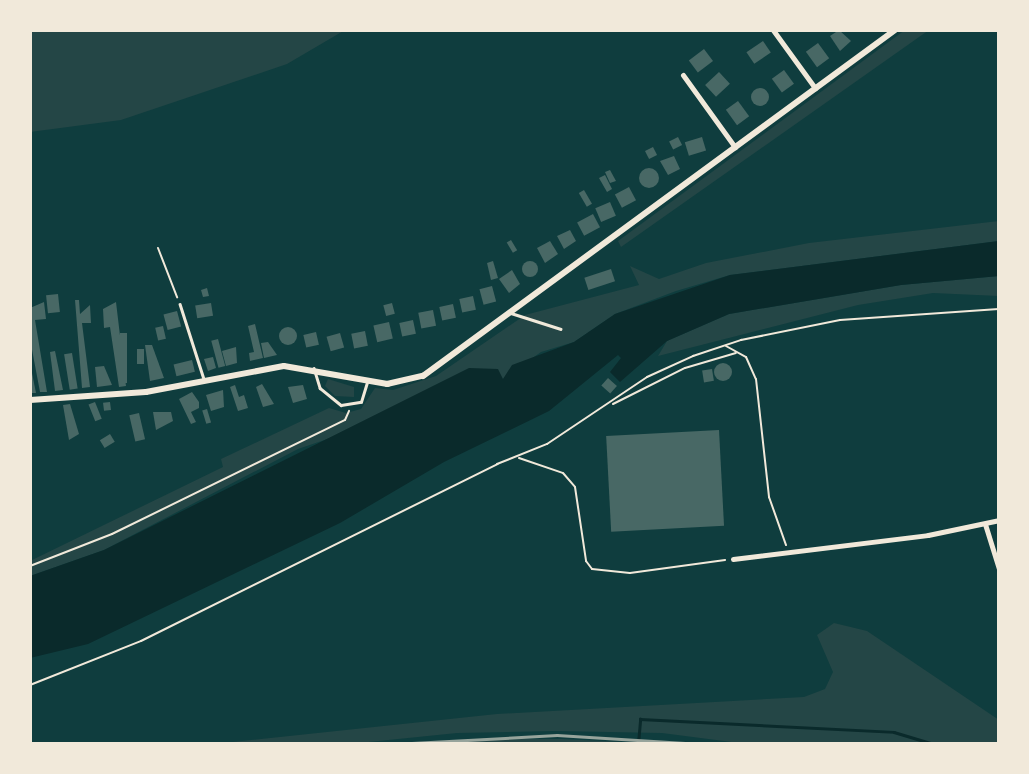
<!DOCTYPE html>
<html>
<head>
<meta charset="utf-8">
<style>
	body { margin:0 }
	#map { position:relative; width:1029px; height:774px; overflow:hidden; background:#0f3d3e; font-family:"PT Sans Narrow",sans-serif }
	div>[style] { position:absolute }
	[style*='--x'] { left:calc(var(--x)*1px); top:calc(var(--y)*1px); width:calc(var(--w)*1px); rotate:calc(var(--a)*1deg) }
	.green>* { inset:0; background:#244646 }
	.water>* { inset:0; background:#0a2a2b }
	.stream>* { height:2.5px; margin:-1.25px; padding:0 1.25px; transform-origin:1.25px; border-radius:1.25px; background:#0a2a2b }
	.building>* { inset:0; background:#486865; transform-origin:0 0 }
	.round { border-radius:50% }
	.path>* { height:2px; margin:-1px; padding:0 1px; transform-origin:1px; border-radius:1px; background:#f1e9da }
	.service>* { height:2.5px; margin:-1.25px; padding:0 1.25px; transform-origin:1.25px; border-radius:1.25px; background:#f1e9da }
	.minor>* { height:5px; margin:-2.5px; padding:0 2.5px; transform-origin:2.5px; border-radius:2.5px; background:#f1e9da }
	.tertiary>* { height:6px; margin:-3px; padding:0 3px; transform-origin:3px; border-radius:3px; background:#f1e9da }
	.rail>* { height:2.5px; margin:-1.25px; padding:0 1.25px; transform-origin:1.25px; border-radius:1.25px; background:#97a49c }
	span { translate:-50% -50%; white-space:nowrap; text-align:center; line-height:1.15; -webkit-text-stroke:5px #f1e9da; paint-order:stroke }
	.frame { position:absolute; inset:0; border:32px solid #f1e9da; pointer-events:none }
</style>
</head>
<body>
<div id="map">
	<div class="green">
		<div style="clip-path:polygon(30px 30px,345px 30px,287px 64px,121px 120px,30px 132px)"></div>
		<div style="clip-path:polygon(905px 30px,929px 30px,621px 247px,618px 241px)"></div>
		<div style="clip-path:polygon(999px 221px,999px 241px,730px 275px,676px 291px,615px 314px,574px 342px,541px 352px,503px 379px,298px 449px,104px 550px,30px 576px,30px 561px,223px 467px,221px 459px,329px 408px,346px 413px,361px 409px,375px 388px,393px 390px,436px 376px,525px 315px,639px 285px,630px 266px,659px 279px,706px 263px,809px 243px)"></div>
		<div style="clip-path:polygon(999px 276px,999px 296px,933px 293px,858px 305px,658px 356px,667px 341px,729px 314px,901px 285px)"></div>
		<div style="clip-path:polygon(328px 379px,354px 387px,354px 397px,335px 396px,325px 386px)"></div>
		<div style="clip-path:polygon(834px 623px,867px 631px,999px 720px,999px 744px,747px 744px,662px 733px,555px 731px,457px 733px,349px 744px,214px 744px,497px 714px,804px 697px,825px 689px,833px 672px,817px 635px)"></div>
		<div style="clip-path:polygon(488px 739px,562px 739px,664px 744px,423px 744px)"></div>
	</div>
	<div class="water">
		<div style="clip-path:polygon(999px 241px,999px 276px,901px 285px,729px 314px,667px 341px,620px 382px,610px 372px,621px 358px,618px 355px,549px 411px,444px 462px,340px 523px,88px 644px,30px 658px,30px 576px,104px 550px,469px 368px,498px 369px,503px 379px,512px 365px,574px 342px,615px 314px,730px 275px)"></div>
	</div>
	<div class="stream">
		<div style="--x:638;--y:744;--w:25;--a:-85"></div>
		<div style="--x:640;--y:719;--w:254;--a:2.9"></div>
		<div style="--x:894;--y:732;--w:42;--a:16.7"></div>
	</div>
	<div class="building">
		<div style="clip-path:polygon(839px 30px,851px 41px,840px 51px,830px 36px)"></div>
		<div style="left:763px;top:41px;width:14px;height:20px;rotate:56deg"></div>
		<div style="left:818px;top:43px;width:19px;height:15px;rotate:54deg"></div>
		<div style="left:704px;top:49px;width:15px;height:19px;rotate:53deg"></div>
		<div style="left:784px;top:70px;width:17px;height:15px;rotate:54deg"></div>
		<div style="left:719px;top:72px;width:16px;height:19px;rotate:47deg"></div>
		<div class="round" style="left:751px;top:88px;width:18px;height:18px"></div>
		<div style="left:738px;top:101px;width:19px;height:15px;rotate:54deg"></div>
		<div style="left:678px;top:137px;width:9px;height:10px;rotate:63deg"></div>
		<div style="left:702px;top:137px;width:14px;height:18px;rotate:73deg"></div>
		<div style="left:653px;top:147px;width:9px;height:9px;rotate:63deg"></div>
		<div style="clip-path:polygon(674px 156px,680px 169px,668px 175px,660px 161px)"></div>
		<div class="round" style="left:639px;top:168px;width:20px;height:20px"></div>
		<div style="clip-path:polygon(610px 170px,616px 181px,610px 183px,605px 172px)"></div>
		<div style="clip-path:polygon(605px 175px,612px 189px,607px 192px,599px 178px)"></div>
		<div style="left:629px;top:187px;width:15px;height:16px;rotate:62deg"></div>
		<div style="left:584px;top:190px;width:16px;height:6px;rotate:60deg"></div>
		<div style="left:610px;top:202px;width:15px;height:16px;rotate:67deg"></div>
		<div style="left:593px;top:214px;width:15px;height:18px;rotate:62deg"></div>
		<div style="clip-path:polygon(570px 230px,576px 241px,564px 249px,557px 236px)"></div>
		<div style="left:511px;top:240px;width:12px;height:5px;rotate:59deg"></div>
		<div style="clip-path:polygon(550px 241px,558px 254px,545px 263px,537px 248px)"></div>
		<div style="clip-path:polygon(493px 261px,498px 278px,491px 280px,487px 263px)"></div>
		<div class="round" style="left:522px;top:261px;width:16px;height:16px"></div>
		<div style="left:611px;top:269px;width:13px;height:28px;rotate:72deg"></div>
		<div style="clip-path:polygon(512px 270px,520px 284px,509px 293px,499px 279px)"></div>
		<div style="left:492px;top:286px;width:16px;height:13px;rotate:75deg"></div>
		<div style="clip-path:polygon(207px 288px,209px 296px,203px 297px,201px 290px)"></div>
		<div style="left:58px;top:294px;width:18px;height:12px;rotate:84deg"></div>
		<div style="left:473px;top:296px;width:14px;height:14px;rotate:78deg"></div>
		<div style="clip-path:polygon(75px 300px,79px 300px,80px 314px,90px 305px,91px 323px,82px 323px,90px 387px,82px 388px)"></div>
		<div style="clip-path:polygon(44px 302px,46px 319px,35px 320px,47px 392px,40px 392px,30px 339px,30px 308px)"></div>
		<div style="clip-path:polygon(116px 302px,126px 386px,119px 387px,110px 327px,104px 328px,103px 309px)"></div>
		<div style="left:211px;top:303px;width:13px;height:16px;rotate:81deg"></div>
		<div style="left:392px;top:303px;width:11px;height:9px;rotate:75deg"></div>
		<div style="left:453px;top:304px;width:14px;height:14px;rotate:78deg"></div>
		<div style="left:433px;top:310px;width:16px;height:15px;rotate:79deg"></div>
		<div style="left:177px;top:311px;width:16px;height:14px;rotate:75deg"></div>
		<div style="left:413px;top:320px;width:14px;height:14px;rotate:78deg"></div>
		<div style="left:389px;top:322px;width:17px;height:16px;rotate:77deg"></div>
		<div style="clip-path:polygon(255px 324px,263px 358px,250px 361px,249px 353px,254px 352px,248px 326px)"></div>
		<div style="left:163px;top:326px;width:13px;height:8px;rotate:77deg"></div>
		<div class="round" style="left:279px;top:327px;width:18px;height:18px"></div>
		<div style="left:365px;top:331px;width:15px;height:14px;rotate:79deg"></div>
		<div style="left:316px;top:332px;width:13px;height:13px;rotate:77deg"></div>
		<div style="left:120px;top:333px;width:7px;height:50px"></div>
		<div style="left:340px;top:333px;width:15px;height:14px;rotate:74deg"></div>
		<div style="left:218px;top:339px;width:28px;height:7px;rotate:75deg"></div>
		<div style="clip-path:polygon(268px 342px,277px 355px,264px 358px,261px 343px)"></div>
		<div style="clip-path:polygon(145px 345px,152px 345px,164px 378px,150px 381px)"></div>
		<div style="clip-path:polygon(236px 347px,237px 363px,226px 366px,222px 351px)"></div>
		<div style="left:137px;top:349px;width:7px;height:15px"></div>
		<div style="clip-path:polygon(55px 351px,63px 390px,55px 391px,50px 352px)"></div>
		<div style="left:72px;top:353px;width:36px;height:8px;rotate:81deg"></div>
		<div style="clip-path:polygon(213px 357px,216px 368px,208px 371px,204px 359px)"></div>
		<div style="left:192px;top:360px;width:12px;height:19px;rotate:76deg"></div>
		<div class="round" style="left:714px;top:363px;width:18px;height:18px"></div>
		<div style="clip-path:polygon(104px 366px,112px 385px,97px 387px,95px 367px)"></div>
		<div style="clip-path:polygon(30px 368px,31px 368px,36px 393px,30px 393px)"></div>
		<div style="left:712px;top:369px;width:12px;height:10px;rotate:81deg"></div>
		<div style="left:608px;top:378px;width:12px;height:10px;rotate:42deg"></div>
		<div style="clip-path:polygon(262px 384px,274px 404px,263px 407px,256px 387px)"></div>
		<div style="clip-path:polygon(235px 385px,239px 397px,244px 395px,248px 408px,238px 411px,230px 387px)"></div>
		<div style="clip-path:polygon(303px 385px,307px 399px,293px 403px,288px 387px)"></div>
		<div style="clip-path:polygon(223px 390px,224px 407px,211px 411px,206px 395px)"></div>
		<div style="clip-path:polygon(192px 392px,199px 402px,199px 408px,191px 412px,196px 422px,191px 424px,179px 399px)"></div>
		<div style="left:95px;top:402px;width:18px;height:7px;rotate:68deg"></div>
		<div style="left:110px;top:402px;width:8px;height:7px;rotate:83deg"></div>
		<div style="clip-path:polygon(70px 404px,79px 434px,69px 440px,63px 405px)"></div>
		<div style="left:207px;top:409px;width:14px;height:5px;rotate:73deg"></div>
		<div style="clip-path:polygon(153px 412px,171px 412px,173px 421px,156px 430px)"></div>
		<div style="left:139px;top:413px;width:27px;height:10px;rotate:77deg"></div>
		<div style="left:719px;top:430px;width:96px;height:113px;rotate:87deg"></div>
		<div style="left:110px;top:434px;width:9px;height:12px;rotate:58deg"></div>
	</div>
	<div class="path">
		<div style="--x:158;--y:248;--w:53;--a:68.8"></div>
		<div style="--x:726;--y:346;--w:23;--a:29"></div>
		<div style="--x:746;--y:357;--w:24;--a:66"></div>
		<div style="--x:756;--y:379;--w:119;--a:83.7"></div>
		<div style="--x:769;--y:497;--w:51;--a:70.5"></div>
		<div style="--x:613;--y:404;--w:80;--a:-26.6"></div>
		<div style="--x:685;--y:368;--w:53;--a:-16.4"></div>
		<div style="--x:519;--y:458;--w:46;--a:18.8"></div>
		<div style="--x:563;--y:473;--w:18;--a:49"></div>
		<div style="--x:575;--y:487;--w:75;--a:81.5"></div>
		<div style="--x:586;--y:561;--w:10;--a:53"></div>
		<div style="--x:592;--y:569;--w:38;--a:6"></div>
		<div style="--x:630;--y:573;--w:96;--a:-7.8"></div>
		<div style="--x:30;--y:566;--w:88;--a:-21.3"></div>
		<div style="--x:112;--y:534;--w:259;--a:-26.1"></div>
		<div style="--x:345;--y:420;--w:10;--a:-66"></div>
		<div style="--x:30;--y:685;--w:119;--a:-21.6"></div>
		<div style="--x:141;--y:641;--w:398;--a:-26.4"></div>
		<div style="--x:497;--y:464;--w:54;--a:-21.8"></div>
		<div style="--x:547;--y:444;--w:120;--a:-33.8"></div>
		<div style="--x:647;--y:377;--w:51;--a:-24.5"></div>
		<div style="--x:693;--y:356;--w:51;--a:-18.4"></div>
		<div style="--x:741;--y:340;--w:101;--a:-11.4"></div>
		<div style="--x:840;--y:320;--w:159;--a:-4"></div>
	</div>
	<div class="service">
		<div style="--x:180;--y:304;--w:79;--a:72.3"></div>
		<div style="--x:511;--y:313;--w:52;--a:17.7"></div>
		<div style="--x:314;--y:368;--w:21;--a:73"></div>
		<div style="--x:320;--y:388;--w:27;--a:39"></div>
		<div style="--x:341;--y:405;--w:20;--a:-9"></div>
		<div style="--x:361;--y:402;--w:21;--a:-73"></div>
	</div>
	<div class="minor">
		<div style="--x:773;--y:30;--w:72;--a:54.1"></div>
		<div style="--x:683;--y:75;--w:89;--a:54.2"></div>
		<div style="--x:985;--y:524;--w:47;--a:72.7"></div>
		<div style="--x:733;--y:559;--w:196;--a:-7"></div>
		<div style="--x:928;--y:535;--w:73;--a:-11.9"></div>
	</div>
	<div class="tertiary">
		<div style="--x:30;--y:400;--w:116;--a:-3.9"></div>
		<div style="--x:146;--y:392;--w:140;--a:-10.7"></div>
		<div style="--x:284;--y:366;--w:105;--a:9.9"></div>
		<div style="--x:387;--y:384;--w:37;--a:-13"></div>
		<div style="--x:423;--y:376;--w:585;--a:-36.24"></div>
	</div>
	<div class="rail">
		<div style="--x:393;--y:744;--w:164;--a:-3.1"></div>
		<div style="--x:557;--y:735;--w:144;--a:3.6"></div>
	</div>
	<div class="frame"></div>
</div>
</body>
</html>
